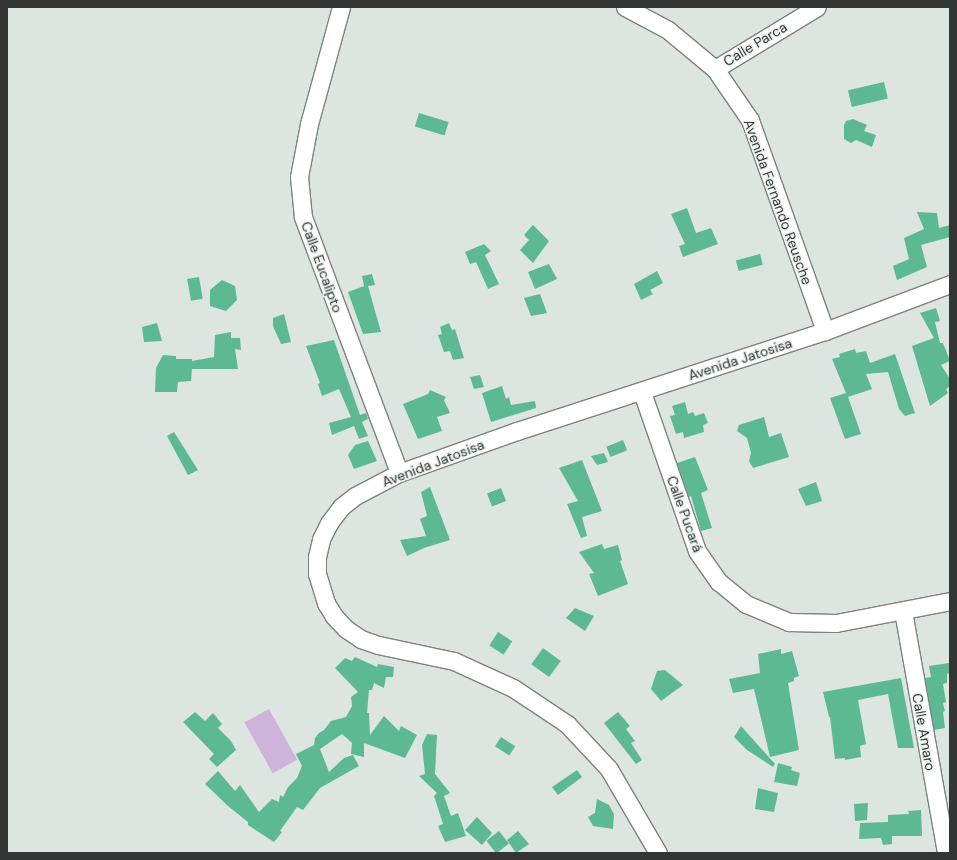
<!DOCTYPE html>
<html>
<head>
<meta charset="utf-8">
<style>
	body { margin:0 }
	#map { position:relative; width:957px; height:860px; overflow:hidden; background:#dde5e1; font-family:"DM Sans",sans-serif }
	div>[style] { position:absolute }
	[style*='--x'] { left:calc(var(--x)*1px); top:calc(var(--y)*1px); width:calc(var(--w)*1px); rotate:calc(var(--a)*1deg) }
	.green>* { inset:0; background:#ceb3db; transform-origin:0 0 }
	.building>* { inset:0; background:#5db994; transform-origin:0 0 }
	.roads { filter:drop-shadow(1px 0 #7c837f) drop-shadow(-1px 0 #7c837f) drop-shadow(0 1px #7c837f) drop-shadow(0 -1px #7c837f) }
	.minor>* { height:17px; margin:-8.5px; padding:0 8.5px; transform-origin:8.5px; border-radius:8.5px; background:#fff }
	span { translate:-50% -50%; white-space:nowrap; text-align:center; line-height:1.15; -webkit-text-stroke:3px #ebf2ef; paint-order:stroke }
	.street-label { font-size:14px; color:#333634 }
	.frame { position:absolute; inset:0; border:8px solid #333634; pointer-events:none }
</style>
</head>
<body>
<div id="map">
	<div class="green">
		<div style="left:269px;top:709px;width:58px;height:28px;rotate:61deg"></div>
	</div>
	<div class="building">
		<div style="left:884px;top:82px;width:17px;height:37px;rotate:77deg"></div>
		<div style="left:419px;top:113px;width:31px;height:14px;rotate:17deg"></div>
		<div style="clip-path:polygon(853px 119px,867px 125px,864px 131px,876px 135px,872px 147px,856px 140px,851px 143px,844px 139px,844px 125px,846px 121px)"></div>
		<div style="clip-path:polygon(687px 208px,696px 233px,711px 228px,718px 244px,683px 257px,679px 246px,685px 244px,671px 214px)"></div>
		<div style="clip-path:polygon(917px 212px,937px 213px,939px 228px,950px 225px,950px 237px,921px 245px,927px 267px,897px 280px,893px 266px,909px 259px,904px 238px,924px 229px)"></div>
		<div style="clip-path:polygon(533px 225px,549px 241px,533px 263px,520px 250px,529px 240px,524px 235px)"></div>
		<div style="clip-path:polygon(484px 244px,491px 251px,485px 255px,499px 284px,488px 289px,476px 262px,470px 264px,465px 252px)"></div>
		<div style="left:760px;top:254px;width:11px;height:25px;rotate:75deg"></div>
		<div style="clip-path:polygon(549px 264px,557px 279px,535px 289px,528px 272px)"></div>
		<div style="clip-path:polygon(657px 271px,663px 283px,650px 290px,653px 294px,641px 300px,634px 284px)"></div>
		<div style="clip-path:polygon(372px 274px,375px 285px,368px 286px,381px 332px,363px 334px,348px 292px,364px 286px,362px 276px)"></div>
		<div style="left:199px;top:277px;width:22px;height:12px;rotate:80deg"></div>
		<div style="clip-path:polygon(222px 280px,235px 286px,237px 300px,226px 311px,210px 306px,210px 290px)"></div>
		<div style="clip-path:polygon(540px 294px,547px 313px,531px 316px,524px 298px)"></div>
		<div style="clip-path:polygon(936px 308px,940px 321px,935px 322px,940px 343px,943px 343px,950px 361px,941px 365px,950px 379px,950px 386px,946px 389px,948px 393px,930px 406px,912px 346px,934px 338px,920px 313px)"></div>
		<div style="clip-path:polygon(284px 314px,291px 342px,281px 344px,273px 326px,273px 318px)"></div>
		<div style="clip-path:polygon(157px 323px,162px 341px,144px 342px,142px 327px)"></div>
		<div style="clip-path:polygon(449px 323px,452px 330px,455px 329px,464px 358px,453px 360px,450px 351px,444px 352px,438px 335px,442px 334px,440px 327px)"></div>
		<div style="clip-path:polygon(231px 332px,231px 338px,240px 338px,241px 350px,235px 349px,238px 369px,192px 369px,191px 381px,178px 382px,177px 392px,155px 392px,156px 368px,163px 355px,176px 356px,176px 359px,192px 359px,192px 361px,214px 357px,215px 335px)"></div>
		<div style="clip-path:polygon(334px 340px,360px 415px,366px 413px,368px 419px,362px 422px,368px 436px,359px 439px,354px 426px,332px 435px,329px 423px,351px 417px,339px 389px,322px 396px,318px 384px,320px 383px,306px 346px)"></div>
		<div style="clip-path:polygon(855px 349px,856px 353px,866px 351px,870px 363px,895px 354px,915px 413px,905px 416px,899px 409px,888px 372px,866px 374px,872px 389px,848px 397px,861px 434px,845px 439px,830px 398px,846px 393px,832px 359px,840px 357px,839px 354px)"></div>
		<div style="clip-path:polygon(480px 375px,484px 387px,474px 389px,470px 377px)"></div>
		<div style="clip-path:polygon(502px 386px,506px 399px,509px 397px,511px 405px,535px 401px,536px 408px,491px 422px,482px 393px)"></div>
		<div style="clip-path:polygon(430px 390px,446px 397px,444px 400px,450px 413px,437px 417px,442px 431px,418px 439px,403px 404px,428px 394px)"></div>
		<div style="clip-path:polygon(685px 402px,688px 414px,693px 412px,695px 416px,704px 413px,708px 423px,703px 425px,704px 432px,684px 438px,683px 432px,676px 434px,670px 416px,675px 415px,672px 406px)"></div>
		<div style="clip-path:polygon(764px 417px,769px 437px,781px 433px,789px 457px,753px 468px,749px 461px,751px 453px,747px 438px,737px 431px,739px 425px)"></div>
		<div style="clip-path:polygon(174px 432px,198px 470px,188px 475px,167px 436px)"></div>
		<div style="left:623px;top:440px;width:11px;height:18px;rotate:68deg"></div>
		<div style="clip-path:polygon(368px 441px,377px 461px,354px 469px,348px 455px,355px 445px)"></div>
		<div style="clip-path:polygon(604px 453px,608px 462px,597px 465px,591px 456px)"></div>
		<div style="clip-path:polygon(695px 457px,708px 490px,701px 493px,712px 528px,701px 531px,691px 496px,689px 497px,677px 463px)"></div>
		<div style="clip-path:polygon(582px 460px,602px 511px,582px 517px,587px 536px,581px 538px,567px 504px,578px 501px,559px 468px)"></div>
		<div style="clip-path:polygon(816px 482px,822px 501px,806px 506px,798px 489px)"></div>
		<div style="clip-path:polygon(430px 487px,450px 540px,424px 548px,407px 556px,400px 540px,426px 536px,420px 519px,427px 516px,421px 492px)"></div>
		<div style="left:501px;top:488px;width:14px;height:15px;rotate:69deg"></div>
		<div style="clip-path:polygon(602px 544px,604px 549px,618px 545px,622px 560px,620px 561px,628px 584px,598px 596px,589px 574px,594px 573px,579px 552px)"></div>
		<div style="clip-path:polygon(575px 608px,594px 616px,585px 631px,566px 618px)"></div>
		<div style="left:498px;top:632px;width:17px;height:16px;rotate:33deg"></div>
		<div style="left:543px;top:648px;width:22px;height:20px;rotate:36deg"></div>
		<div style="clip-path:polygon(781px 649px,781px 654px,792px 651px,799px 676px,794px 678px,794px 681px,788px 683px,799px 750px,770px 757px,754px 689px,733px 693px,729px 679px,760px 673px,758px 654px)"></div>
		<div style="clip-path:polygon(355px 657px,377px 667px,378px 664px,394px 667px,393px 677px,386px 677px,384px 688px,374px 683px,372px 690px,369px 690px,367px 713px,369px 713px,370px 735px,384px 716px,399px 731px,401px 726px,417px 735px,405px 758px,364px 743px,364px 757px,351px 754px,352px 743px,342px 734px,320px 749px,329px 772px,344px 758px,353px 755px,359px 766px,320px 788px,303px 810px,297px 807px,280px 831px,282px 832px,274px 842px,248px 825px,248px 822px,228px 806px,205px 784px,218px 771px,235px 791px,240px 785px,259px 812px,272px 799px,279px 802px,280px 795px,283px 797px,288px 787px,297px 778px,302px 766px,296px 754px,314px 745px,315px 738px,319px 733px,324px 730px,331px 721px,346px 717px,352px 706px,351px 697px,358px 692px,335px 668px,345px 658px,352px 661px)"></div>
		<div style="clip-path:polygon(949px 663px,950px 673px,947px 674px,947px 683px,943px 684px,946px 702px,943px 703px,945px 711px,943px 712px,945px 728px,934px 730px,925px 678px,931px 677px,929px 666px)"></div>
		<div style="clip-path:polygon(665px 670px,683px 685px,661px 701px,651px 689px,657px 671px)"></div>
		<div style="clip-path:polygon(901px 678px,914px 748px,898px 748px,888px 694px,858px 700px,866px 744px,860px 746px,861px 757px,845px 760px,845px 758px,835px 759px,830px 717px,829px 717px,823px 692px)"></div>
		<div style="clip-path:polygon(195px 712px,205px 721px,213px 713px,222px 724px,218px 728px,231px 741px,236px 750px,217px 767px,209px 759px,214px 754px,183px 722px)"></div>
		<div style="clip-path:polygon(618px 712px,630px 726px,626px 729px,635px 741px,631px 743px,642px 760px,636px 764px,604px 723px)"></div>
		<div style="clip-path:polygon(741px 726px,775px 764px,773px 767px,747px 750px,734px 737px)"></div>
		<div style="clip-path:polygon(427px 734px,437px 735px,435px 774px,450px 793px,444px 796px,451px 816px,458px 813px,466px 836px,445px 842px,438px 826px,443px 824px,434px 796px,437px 793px,419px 776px,425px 774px,422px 745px)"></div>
		<div style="left:501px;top:737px;width:17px;height:11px;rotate:33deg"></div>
		<div style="clip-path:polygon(778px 763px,792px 767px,791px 770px,800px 773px,797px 786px,774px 782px)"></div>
		<div style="clip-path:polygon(577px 770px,582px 777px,558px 795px,552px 787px)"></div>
		<div style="clip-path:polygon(758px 788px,778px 793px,774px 812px,755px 809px)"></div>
		<div style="clip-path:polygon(597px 799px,609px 805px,614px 814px,613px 829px,593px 826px,588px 817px,595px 813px)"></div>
		<div style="clip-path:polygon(868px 803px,867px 820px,855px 821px,854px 804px)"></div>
		<div style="clip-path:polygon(921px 810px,922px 836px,892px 836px,892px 844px,883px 845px,881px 838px,859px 839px,860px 823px,888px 822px,888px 815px,909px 814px,908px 811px)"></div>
		<div style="clip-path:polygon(477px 817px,492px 833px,482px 845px,465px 830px)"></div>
		<div style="left:499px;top:831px;width:16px;height:16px;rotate:52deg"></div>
		<div style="clip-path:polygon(518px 831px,529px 844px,516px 853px,507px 840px)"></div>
	</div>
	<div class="roads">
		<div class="minor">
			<div style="--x:341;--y:7;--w:121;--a:105.3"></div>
			<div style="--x:309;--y:124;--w:54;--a:100.7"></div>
			<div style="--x:299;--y:177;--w:40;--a:84.3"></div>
			<div style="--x:303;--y:217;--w:273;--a:69.4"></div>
			<div style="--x:625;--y:7;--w:49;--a:28.1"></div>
			<div style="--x:668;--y:30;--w:61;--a:39.7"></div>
			<div style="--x:715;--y:69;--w:62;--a:55.5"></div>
			<div style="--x:750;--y:120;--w:224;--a:70.4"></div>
			<div style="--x:715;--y:69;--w:119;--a:-31.3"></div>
			<div style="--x:642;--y:392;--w:168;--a:70.9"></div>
			<div style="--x:697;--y:551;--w:38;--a:55"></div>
			<div style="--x:719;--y:582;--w:35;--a:39"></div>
			<div style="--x:746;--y:604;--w:47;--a:22.7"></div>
			<div style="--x:789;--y:622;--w:47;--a:1.2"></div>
			<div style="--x:836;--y:623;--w:116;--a:-10.9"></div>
			<div style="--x:903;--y:611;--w:246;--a:79.9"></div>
			<div style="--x:658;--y:853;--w:97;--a:-120.3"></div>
			<div style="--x:609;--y:769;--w:62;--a:-133"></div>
			<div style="--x:567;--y:724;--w:65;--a:-146.3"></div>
			<div style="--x:513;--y:688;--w:65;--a:-155.4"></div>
			<div style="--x:454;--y:661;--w:78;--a:-168.1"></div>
			<div style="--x:378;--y:645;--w:18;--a:-161"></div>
			<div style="--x:361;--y:639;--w:18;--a:-146"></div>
			<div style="--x:346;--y:629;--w:18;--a:-133"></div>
			<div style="--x:334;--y:616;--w:15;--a:-122"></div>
			<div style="--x:326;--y:603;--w:30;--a:-107"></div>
			<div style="--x:317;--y:574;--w:17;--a:-90"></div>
			<div style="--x:317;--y:557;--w:18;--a:-77"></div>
			<div style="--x:321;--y:539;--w:18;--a:-63"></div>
			<div style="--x:329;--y:523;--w:20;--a:-53"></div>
			<div style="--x:341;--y:507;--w:18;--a:-38"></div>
			<div style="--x:355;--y:496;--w:50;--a:-27.6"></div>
			<div style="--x:399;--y:473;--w:125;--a:-19.6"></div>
			<div style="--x:517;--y:431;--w:324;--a:-18"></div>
			<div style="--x:825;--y:331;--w:134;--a:-20.6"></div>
		</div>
	</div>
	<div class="street-label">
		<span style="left:755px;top:44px;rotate:-31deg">Calle Parca</span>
		<span style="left:778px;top:202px;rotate:70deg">Avenida Fernando Reusche</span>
		<span style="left:322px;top:267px;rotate:70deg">Calle Eucalipto</span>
		<span style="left:740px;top:359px;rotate:-18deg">Avenida Jatosisa</span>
		<span style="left:433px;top:463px;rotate:-21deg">Avenida Jatosisa</span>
		<span style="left:685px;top:514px;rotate:70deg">Calle Pucará</span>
		<span style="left:924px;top:732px;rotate:80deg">Calle Amaro</span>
	</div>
	<div class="frame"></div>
</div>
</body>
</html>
